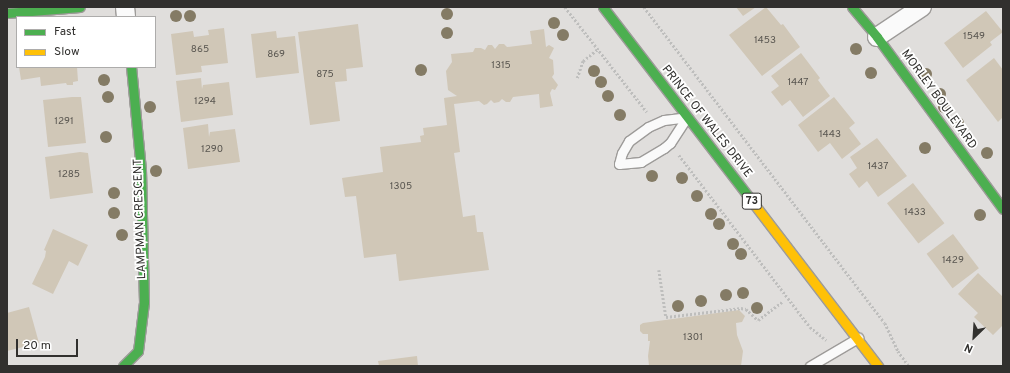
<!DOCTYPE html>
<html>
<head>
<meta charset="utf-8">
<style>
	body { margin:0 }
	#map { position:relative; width:1010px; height:373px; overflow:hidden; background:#e0dedc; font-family:Overpass,sans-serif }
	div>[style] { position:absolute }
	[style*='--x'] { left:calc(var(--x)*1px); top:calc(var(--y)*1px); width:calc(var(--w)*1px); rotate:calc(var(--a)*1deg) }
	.building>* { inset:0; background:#d0c7b7; transform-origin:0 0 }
	.path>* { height:2.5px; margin-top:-1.25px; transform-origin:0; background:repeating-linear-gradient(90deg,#bebebd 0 2px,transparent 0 4px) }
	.roads { filter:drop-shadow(1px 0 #9d9b99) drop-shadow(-1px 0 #9d9b99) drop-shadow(0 1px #9d9b99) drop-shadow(0 -1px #9d9b99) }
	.lane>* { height:9px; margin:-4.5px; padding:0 4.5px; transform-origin:4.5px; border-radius:4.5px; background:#fafafa }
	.street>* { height:18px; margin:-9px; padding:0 9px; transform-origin:9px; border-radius:9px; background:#fafafa }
	.fast>* { height:9px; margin:-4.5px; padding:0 4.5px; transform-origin:4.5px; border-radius:4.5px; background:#4caf50 }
	.slow>* { height:9px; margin:-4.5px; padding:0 4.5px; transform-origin:4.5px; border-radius:4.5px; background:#ffc107 }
	.trees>* { width:12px; height:12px; margin:-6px; border-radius:50%; background:#847b65 }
	span { translate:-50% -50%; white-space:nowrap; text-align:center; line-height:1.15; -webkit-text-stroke:3.5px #fff; paint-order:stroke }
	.number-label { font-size:10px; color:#595650 }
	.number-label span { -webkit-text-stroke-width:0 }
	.shield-label span { padding:1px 3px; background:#fff; border:1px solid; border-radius:3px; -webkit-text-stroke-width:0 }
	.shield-label { font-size:11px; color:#31302e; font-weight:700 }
	.street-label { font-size:12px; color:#31302e }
	.frame { position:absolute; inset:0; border:8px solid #31302e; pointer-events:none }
	.legend { position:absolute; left:16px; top:16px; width:140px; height:52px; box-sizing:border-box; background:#fff; border:1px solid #adacab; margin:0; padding:5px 7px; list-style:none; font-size:12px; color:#31302e }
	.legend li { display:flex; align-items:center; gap:8px; height:20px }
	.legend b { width:20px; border:1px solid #adacab }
	.north { position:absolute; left:954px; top:317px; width:40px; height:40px; -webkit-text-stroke:3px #fff; paint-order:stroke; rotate:205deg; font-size:11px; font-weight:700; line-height:16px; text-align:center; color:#31302e }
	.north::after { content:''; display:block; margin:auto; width:14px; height:18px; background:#31302e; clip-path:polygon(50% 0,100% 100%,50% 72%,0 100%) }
	.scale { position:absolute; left:16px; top:339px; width:62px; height:18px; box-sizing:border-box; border:2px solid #31302e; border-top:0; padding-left:5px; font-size:12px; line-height:14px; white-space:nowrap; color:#31302e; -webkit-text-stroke:3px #fff; paint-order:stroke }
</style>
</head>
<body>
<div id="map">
	<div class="building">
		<div style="clip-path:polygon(736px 7px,756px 7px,743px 16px)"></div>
		<div style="clip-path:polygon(766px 7px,781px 25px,783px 24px,800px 47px,762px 76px,729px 35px)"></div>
		<div style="clip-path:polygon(986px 11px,1003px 32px,990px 42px,992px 45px,963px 68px,944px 43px)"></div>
		<div style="clip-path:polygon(358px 24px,363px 67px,346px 69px,347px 81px,335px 82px,340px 121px,310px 125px,298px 32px)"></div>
		<div style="clip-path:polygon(224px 28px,228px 63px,201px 66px,202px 72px,176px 75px,171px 34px,193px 31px,194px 37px,209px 35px,208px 30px)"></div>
		<div style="clip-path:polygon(544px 29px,546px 47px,549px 45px,554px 48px,549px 58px,553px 60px,554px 74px,552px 77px,558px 85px,555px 90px,552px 89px,550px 93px,553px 106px,540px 108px,539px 94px,513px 97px,510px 102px,506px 102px,502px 99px,499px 102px,494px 103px,491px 100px,487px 104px,484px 105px,479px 101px,454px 104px,460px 152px,454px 153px,463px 217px,475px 215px,477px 232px,483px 232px,489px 270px,399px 281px,396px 254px,364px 258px,356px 196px,345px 197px,342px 178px,383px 172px,380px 147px,421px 142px,420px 136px,424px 135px,423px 128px,447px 125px,444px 98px,457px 96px,448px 90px,446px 71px,452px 62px,451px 54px,473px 52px,475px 48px,481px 48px,485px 50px,488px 45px,492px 45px,495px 49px,499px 44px,504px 44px,507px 47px,532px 44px,530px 31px)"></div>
		<div style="clip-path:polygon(276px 31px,277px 38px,295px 36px,299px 73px,256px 78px,251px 34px)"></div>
		<div style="clip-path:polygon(801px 53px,820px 78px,818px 80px,830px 96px,803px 117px,790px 100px,782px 106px,771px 92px,779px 86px,771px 76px)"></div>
		<div style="clip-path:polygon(994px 58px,1003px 70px,1003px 117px,998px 122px,966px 80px)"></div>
		<div style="clip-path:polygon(19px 67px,77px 67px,78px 81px,73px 82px,73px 85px,67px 85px,66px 83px,41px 86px,40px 77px,21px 80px)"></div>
		<div style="clip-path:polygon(201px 78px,202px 89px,203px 85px,229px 82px,233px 115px,181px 122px,176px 81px)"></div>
		<div style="clip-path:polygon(72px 97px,81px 97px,86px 143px,48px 147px,43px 100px)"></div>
		<div style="clip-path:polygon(834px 97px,855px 123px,849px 128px,861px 144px,842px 159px,830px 143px,818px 152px,798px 125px)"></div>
		<div style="clip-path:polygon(208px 124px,209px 137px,210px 132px,235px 129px,240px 162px,188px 169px,183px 128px)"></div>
		<div style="clip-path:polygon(877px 138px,907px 176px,878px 197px,867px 181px,859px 188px,849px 174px,857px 168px,850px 157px)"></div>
		<div style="clip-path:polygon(80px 152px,88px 153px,93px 193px,50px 199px,45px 157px)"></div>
		<div style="left:913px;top:183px;width:51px;height:33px;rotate:52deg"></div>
		<div style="clip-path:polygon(53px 229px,88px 245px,78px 266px,69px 261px,53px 294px,32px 284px,45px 257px,46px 251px,44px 250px)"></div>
		<div style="left:953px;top:234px;width:43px;height:33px;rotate:53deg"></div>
		<div style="clip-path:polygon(978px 273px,1003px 297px,1003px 325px,993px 335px,974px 317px,978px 313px,958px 294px)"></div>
		<div style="clip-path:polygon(29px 307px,39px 343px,7px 351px,7px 313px)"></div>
		<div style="clip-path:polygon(739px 310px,745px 316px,742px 322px,736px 323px,737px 335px,743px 351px,741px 366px,649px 366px,648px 356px,650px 341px,648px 341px,648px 334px,643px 334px,640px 331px,640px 325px,643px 323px)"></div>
		<div style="clip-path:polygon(417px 356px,418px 366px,379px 366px,378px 361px)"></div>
	</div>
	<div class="path">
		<div style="--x:565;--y:7;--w:133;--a:52"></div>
		<div style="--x:644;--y:7;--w:397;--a:52.7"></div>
		<div style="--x:885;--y:323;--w:31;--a:65"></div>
		<div style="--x:898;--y:351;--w:19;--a:54"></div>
		<div style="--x:577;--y:78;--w:18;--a:-71"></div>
		<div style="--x:583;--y:61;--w:19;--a:-39"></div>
		<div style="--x:679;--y:155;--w:216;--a:52.7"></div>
		<div style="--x:810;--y:327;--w:21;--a:39"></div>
		<div style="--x:659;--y:270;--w:48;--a:81.5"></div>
		<div style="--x:666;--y:317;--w:76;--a:-6.8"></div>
		<div style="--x:741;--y:308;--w:5;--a:11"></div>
		<div style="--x:746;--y:309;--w:16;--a:43"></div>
		<div style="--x:758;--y:320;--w:30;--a:-37"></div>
	</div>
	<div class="roads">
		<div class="lane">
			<div style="--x:687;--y:117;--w:31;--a:123"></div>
			<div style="--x:670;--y:143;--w:8;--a:140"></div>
			<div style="--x:664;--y:148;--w:27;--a:149"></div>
			<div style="--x:641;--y:162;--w:22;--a:175"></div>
			<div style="--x:619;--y:164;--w:11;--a:-75"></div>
			<div style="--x:622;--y:153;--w:14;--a:-60"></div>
			<div style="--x:629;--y:141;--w:24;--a:-36"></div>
			<div style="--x:648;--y:127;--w:17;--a:-24"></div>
			<div style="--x:664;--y:120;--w:23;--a:-7"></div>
			<div style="--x:810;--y:366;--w:56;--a:-30.3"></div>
		</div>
		<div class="street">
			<div style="--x:125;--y:7;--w:10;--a:84"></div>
			<div style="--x:877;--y:37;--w:54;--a:-33.7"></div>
		</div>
		<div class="fast">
			<div style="--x:603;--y:7;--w:243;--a:52.5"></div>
			<div style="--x:852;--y:7;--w:39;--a:50"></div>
			<div style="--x:877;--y:37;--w:213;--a:53.8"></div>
			<div style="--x:7;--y:13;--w:73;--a:-4.7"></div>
			<div style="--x:123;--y:366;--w:21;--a:-45"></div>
			<div style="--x:138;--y:351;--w:49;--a:-83"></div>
			<div style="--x:144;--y:302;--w:132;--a:-91.3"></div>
			<div style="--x:141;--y:170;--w:103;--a:-95.5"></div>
		</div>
		<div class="slow">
			<div style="--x:751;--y:200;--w:209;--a:52.6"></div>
		</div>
	</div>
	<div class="trees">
		<div style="left:447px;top:14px"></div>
		<div style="left:176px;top:16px"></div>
		<div style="left:190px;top:16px"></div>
		<div style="left:554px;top:23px"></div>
		<div style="left:447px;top:33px"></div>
		<div style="left:563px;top:35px"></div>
		<div style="left:856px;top:49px"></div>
		<div style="left:421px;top:70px"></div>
		<div style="left:594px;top:71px"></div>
		<div style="left:871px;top:73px"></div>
		<div style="left:926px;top:74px"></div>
		<div style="left:104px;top:80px"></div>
		<div style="left:601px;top:82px"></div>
		<div style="left:940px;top:94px"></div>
		<div style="left:608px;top:96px"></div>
		<div style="left:108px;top:97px"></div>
		<div style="left:150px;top:107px"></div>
		<div style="left:944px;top:107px"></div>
		<div style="left:620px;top:115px"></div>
		<div style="left:958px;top:123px"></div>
		<div style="left:106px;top:137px"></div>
		<div style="left:925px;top:148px"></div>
		<div style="left:987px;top:153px"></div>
		<div style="left:156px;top:171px"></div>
		<div style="left:652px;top:176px"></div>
		<div style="left:682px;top:178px"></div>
		<div style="left:114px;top:193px"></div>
		<div style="left:697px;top:196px"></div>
		<div style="left:114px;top:213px"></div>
		<div style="left:711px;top:214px"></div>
		<div style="left:980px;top:215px"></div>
		<div style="left:719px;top:224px"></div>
		<div style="left:122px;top:235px"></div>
		<div style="left:733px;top:244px"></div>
		<div style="left:741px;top:254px"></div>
		<div style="left:743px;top:293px"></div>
		<div style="left:726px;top:295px"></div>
		<div style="left:701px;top:301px"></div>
		<div style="left:678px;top:306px"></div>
		<div style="left:757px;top:308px"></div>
	</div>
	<div class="number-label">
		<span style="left:974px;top:37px">1549</span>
		<span style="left:765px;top:41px">1453</span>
		<span style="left:200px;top:50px">865</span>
		<span style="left:276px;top:55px">869</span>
		<span style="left:501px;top:66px">1315</span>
		<span style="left:325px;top:75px">875</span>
		<span style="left:798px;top:83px">1447</span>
		<span style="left:205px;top:102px">1294</span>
		<span style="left:64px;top:122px">1291</span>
		<span style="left:830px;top:135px">1443</span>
		<span style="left:212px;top:150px">1290</span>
		<span style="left:878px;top:167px">1437</span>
		<span style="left:69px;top:175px">1285</span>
		<span style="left:401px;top:187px">1305</span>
		<span style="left:915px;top:213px">1433</span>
		<span style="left:953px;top:261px">1429</span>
		<span style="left:693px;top:338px">1301</span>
	</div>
	<div class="shield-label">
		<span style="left:752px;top:201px">73</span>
	</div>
	<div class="street-label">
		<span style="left:938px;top:100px;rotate:54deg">MORLEY BOULEVARD</span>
		<span style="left:706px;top:122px;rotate:52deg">PRINCE OF WALES DRIVE</span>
		<span style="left:141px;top:219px;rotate:-92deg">LAMPMAN CRESCENT</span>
	</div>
	<div class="frame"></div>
	<ul class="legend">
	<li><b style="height:5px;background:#4caf50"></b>Fast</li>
	<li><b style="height:5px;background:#ffc107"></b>Slow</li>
	</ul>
	<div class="north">N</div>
	<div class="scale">20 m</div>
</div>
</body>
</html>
